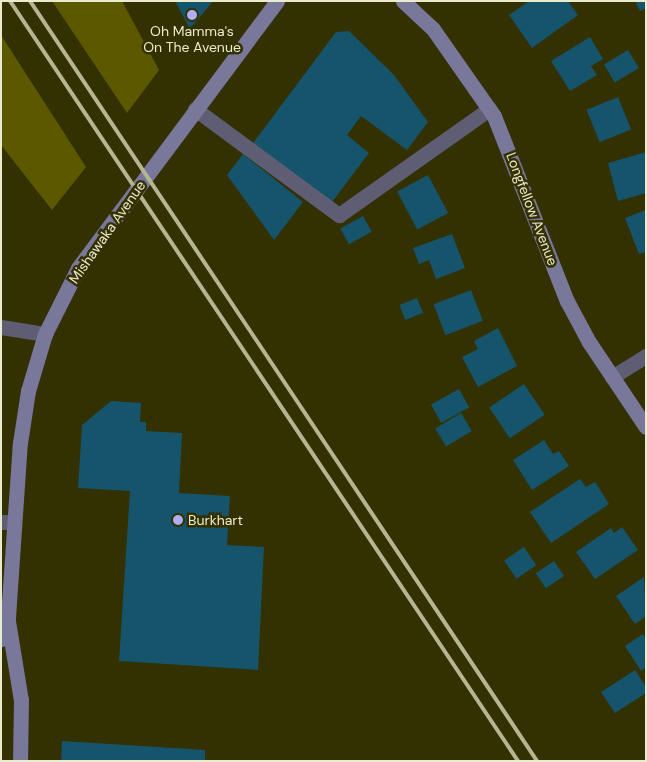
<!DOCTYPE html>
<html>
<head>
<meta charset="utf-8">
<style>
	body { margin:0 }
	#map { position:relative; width:647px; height:762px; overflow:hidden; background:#333102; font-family:"DM Sans",sans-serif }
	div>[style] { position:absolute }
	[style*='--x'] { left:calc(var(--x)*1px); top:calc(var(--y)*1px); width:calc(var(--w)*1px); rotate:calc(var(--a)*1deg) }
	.forest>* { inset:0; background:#5b5800 }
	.building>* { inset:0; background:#15546b; transform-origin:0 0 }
	.lane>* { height:15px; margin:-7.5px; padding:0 7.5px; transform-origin:7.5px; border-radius:7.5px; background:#5f5d74 }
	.street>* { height:15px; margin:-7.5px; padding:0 7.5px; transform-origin:7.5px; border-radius:7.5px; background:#5f5d74 }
	.secondary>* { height:15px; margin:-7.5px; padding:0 7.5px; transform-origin:7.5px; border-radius:7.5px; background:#79779a }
	.rail>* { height:4px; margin:-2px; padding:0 2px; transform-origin:2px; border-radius:2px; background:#b6b592 }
	.dots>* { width:14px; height:14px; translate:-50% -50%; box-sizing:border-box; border:2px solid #333102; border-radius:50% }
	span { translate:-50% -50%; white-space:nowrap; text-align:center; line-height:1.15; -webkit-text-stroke:5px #333102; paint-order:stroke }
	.poi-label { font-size:14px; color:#ebebcd }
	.left { translate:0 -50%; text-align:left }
	.street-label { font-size:14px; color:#ebebcd }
	.frame { position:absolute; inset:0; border:2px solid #ebebcd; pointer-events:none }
</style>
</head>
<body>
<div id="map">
	<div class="forest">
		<div style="clip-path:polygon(52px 1px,122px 1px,159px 70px,127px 113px)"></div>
		<div style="clip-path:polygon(1px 35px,86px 167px,52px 210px,1px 145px)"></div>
	</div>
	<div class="building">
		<div style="clip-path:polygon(175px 1px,213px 1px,190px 29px)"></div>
		<div style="clip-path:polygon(529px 1px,568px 1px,578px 15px,532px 48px,509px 15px)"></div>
		<div style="clip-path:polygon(635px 1px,646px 1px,646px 8px,640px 11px)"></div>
		<div style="clip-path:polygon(349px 31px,394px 75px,428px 122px,407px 150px,361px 116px,347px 135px,369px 153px,332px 202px,253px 143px,336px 32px)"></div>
		<div style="clip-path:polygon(590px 37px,603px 59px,591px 66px,597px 75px,570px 91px,551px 61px)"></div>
		<div style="left:628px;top:50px;width:21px;height:28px;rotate:59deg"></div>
		<div style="left:618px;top:97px;width:35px;height:34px;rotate:68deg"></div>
		<div style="clip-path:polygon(646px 152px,646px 193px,618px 201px,608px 163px)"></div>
		<div style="clip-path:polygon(243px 154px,303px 202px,274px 240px,227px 175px)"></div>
		<div style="left:428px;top:175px;width:43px;height:35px;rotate:62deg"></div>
		<div style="clip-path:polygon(646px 210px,646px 252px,639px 254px,625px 218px)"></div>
		<div style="left:363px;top:216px;width:18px;height:26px;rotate:61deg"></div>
		<div style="clip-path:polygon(452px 234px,465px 268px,436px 279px,429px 260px,419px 264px,413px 248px)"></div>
		<div style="left:471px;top:290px;width:33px;height:40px;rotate:69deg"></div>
		<div style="left:417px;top:298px;width:16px;height:19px;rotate:68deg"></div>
		<div style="clip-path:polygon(498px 328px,517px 366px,478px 387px,462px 357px,478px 349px,474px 341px)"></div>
		<div style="left:524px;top:384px;width:37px;height:42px;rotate:56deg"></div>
		<div style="left:459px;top:389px;width:21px;height:32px;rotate:61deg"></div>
		<div style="clip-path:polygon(111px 401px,141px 403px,140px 422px,146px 422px,146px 431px,182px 433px,179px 493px,230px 496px,227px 545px,264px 547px,258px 670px,119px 661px,130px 491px,78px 488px,82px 425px)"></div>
		<div style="left:461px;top:413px;width:21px;height:30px;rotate:59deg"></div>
		<div style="clip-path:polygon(544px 440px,553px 454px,559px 451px,569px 466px,532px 490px,513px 460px)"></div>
		<div style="clip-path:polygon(580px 479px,586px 487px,595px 482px,609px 504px,551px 543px,530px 512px)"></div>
		<div style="clip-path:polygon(622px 527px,638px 550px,595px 579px,576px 552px,611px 528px,614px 533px)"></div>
		<div style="left:524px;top:547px;width:22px;height:24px;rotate:56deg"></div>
		<div style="left:554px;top:561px;width:18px;height:22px;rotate:56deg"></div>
		<div style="clip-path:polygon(644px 577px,646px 616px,635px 624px,616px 596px)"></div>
		<div style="clip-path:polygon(643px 634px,646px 639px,646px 667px,641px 671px,625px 646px)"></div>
		<div style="clip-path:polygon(635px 670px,646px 687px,646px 693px,615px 713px,601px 692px)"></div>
		<div style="clip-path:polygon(62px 741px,205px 750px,205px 761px,61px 761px)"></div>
	</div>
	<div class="lane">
		<div style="--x:195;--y:109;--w:179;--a:36.4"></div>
		<div style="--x:339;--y:215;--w:184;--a:-35.2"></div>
		<div style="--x:612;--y:377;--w:40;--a:-32"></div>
	</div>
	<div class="street">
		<div style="--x:1;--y:327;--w:45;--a:9"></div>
		<div style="--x:1;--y:522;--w:12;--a:0"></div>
	</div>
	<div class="secondary">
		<div style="--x:403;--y:1;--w:41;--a:43"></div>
		<div style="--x:433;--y:29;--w:106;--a:55"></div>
		<div style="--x:494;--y:116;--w:199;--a:68.5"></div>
		<div style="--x:567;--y:301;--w:47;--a:61.8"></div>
		<div style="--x:589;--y:342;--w:102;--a:56.2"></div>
		<div style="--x:8;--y:621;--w:80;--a:80.7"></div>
		<div style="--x:21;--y:700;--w:61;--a:90.9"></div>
		<div style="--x:1;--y:639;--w:23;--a:-72"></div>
		<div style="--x:8;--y:617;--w:174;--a:-86.1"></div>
		<div style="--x:20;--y:443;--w:53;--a:-81.3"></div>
		<div style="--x:28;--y:391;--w:59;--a:-73.4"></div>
		<div style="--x:45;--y:334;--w:74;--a:-63.4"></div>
		<div style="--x:78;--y:268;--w:333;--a:-53.3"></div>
	</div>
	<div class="rail">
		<div style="--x:10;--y:1;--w:914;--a:56.24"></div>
		<div style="--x:30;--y:1;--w:914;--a:56.29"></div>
	</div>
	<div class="dots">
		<div style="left:192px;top:15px;background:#b3adf9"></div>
		<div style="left:178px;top:520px;background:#b3adf9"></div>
	</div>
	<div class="poi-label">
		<span style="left:192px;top:39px">Oh Mamma's<br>On The Avenue</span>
		<span class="left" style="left:188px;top:520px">Burkhart</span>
	</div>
	<div class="street-label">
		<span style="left:532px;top:209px;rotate:69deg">Longfellow Avenue</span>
		<span style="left:107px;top:232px;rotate:-55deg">Mishawaka Avenue</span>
	</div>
	<div class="frame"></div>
</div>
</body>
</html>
